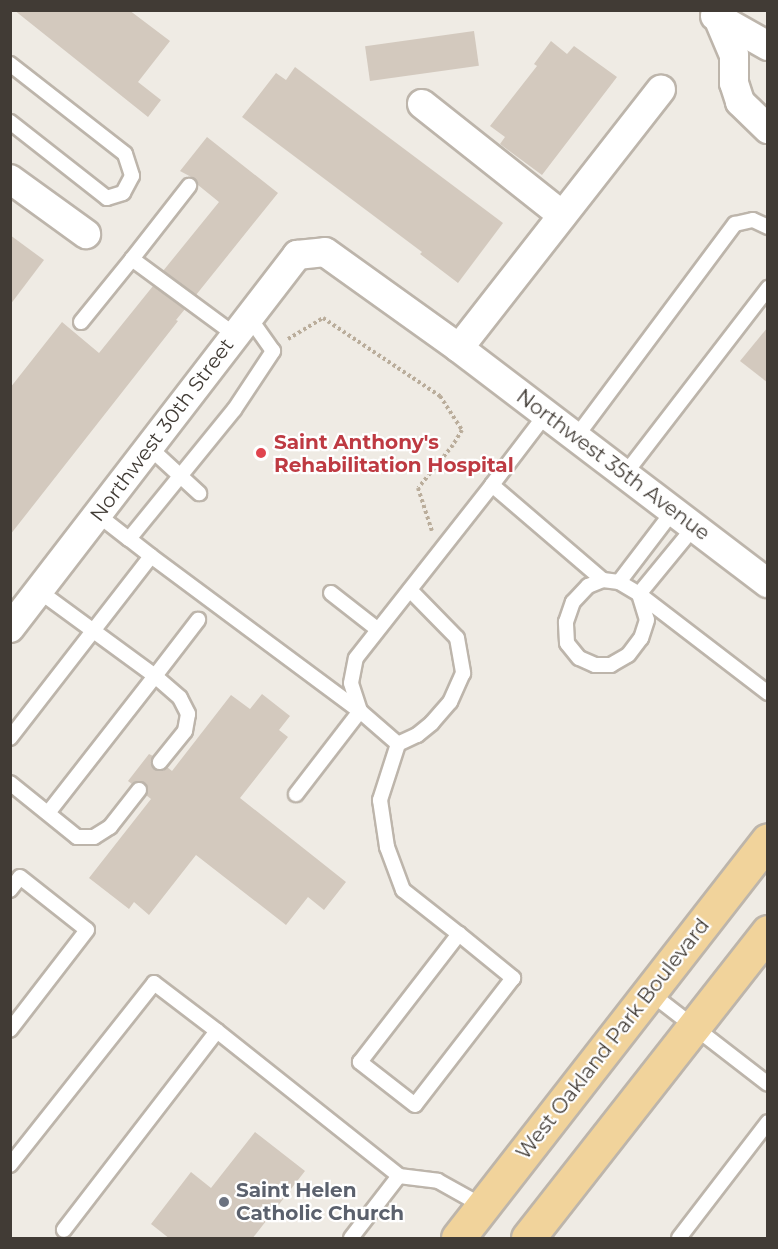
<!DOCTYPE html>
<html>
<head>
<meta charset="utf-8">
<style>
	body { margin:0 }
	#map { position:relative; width:778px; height:1249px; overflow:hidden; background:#efebe4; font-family:Montserrat,sans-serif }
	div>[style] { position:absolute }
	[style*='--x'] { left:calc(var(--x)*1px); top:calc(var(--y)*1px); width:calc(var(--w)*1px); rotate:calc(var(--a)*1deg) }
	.building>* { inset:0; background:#d3c9be; transform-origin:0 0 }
	.path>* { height:4px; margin-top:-2px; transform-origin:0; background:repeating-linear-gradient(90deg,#baad9b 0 3px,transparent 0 6px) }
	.roads { filter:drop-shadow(2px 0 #bdb5ab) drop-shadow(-2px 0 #bdb5ab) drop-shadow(0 2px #bdb5ab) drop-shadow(0 -2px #bdb5ab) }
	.lane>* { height:14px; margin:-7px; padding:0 7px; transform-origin:7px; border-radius:7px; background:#fff }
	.street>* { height:28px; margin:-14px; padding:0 14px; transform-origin:14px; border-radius:14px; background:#fff }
	.primary>* { height:33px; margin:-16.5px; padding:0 16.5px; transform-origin:16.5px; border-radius:16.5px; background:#f1d39b }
	.dots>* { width:16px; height:16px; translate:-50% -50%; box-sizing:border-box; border:3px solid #fff; border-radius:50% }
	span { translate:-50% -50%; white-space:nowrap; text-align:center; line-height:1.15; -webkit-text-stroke:4.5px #fff; paint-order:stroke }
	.street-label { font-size:20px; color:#413b35 }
	.health-label { font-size:20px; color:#be3a42; font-weight:700 }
	.left { translate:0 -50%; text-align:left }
	.worship-label { font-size:20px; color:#5b616d; font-weight:700 }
	.frame { position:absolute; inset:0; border:12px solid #413b35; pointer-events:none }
</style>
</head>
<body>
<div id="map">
	<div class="building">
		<div style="clip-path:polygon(14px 10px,129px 10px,170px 41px,138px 82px,161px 100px,148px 117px)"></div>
		<div style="left:474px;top:31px;width:35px;height:110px;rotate:82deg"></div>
		<div style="clip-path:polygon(551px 41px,567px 54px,574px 46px,617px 77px,542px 175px,500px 144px,505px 137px,490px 126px,537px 66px,534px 64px)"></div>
		<div style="clip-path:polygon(295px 67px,503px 223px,458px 283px,420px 254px,422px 252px,242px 117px,276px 73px,286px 80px)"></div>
		<div style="clip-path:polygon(207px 137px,278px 193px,196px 295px,163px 271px,219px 202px,198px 185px,195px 179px,180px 171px)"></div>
		<div style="clip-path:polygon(10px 235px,44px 260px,10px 305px)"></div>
		<div style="clip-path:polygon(153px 286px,185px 309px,176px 320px,178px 321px,10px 535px,10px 388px,62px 322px,99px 353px)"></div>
		<div style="clip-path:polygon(768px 327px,768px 383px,740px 361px)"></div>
		<div style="clip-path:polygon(262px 694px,290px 716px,279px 730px,288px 737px,240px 798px,346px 882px,324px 910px,308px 897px,286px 925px,196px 855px,149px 915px,134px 902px,129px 909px,89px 878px,151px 799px,146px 795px,148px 791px,145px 783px,140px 781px,132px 784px,128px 781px,149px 754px,153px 756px,151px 765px,155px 769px,163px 771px,167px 767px,172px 771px,231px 695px,250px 709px)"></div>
		<div style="clip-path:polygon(255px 1132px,305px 1171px,252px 1239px,170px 1239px,151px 1224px,191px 1172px,211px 1188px)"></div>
	</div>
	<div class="path">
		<div style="--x:288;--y:339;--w:41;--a:-31"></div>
		<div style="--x:323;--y:318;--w:141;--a:33.7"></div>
		<div style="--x:440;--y:396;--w:40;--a:57.1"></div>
		<div style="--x:462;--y:430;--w:17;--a:121"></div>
		<div style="--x:453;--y:445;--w:55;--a:129.1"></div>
		<div style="--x:418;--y:488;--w:45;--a:72"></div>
	</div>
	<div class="roads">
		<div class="lane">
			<div style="--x:10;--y:64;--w:146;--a:38"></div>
			<div style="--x:125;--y:154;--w:23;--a:72"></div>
			<div style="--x:132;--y:176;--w:19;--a:118"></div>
			<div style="--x:123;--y:193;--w:17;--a:163"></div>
			<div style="--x:107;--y:198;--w:123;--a:-141.9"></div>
			<div style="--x:132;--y:259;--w:93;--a:-52"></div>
			<div style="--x:81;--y:322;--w:81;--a:-51"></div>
			<div style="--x:132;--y:259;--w:128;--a:36.4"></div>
			<div style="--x:546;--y:414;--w:89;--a:127.3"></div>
			<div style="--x:492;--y:485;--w:146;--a:40.6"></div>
			<div style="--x:603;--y:580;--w:16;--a:7"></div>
			<div style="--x:619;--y:582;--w:23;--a:31"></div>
			<div style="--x:639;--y:594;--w:27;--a:73"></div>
			<div style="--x:647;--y:620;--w:19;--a:108"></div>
			<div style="--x:641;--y:638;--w:21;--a:127"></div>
			<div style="--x:628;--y:655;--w:20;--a:150"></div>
			<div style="--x:611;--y:665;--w:16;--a:180"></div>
			<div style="--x:595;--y:665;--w:17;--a:-156"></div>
			<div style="--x:579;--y:658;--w:19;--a:-129"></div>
			<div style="--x:567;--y:643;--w:21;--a:-93"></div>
			<div style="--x:566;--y:622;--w:21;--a:-71"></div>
			<div style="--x:573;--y:602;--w:22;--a:-47"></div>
			<div style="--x:588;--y:586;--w:16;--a:-22"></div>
			<div style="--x:576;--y:437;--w:266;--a:-53.3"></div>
			<div style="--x:735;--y:224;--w:18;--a:-13"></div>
			<div style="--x:753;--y:220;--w:17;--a:25"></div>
			<div style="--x:150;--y:448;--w:67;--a:42.6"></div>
			<div style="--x:625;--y:474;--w:235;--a:-52.4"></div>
			<div style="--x:98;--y:515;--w:39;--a:38"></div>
			<div style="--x:694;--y:527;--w:87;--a:129.4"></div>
			<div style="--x:639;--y:594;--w:163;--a:37.5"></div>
			<div style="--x:151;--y:556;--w:260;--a:36.6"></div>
			<div style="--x:360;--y:711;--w:105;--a:127.6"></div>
			<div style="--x:619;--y:582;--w:89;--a:-52.7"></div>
			<div style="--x:410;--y:590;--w:67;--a:45.6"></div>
			<div style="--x:457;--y:638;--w:36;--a:80"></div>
			<div style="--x:463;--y:673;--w:32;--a:114"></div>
			<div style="--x:450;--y:702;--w:28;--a:131"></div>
			<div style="--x:432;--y:723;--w:19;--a:141"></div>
			<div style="--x:417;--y:735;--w:21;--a:155"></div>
			<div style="--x:398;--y:744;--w:59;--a:107.8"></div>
			<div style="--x:380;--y:800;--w:48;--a:81.5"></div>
			<div style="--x:387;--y:847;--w:46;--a:69.6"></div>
			<div style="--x:403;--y:890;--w:71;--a:38.2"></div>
			<div style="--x:459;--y:934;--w:70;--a:39.2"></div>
			<div style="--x:513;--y:978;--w:160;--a:127.7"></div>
			<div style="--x:415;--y:1105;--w:70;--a:-142"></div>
			<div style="--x:360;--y:1062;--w:162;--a:-52.3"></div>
			<div style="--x:39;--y:591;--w:144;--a:36.2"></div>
			<div style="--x:155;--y:676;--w:71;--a:-52.5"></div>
			<div style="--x:331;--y:593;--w:58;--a:38"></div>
			<div style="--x:10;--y:738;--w:230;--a:-52.2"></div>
			<div style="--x:151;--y:556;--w:28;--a:-142"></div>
			<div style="--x:129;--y:539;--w:166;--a:-50.9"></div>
			<div style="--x:234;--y:410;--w:71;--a:-56.5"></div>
			<div style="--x:273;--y:351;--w:42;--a:-125.2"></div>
			<div style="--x:398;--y:744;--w:50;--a:-139"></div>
			<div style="--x:360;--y:711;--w:29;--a:-108"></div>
			<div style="--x:351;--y:683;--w:25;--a:-79"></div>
			<div style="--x:356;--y:658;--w:220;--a:-51.8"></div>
			<div style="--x:10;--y:783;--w:86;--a:38.9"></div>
			<div style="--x:77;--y:837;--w:17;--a:0"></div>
			<div style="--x:94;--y:837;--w:19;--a:-32"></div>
			<div style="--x:110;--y:827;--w:47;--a:-51.9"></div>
			<div style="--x:48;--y:813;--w:174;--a:-52"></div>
			<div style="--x:155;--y:676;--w:33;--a:41"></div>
			<div style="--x:180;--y:698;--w:18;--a:63"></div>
			<div style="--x:188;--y:714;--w:17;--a:100"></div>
			<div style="--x:185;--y:731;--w:40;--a:129"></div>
			<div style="--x:10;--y:890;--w:16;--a:-52"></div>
			<div style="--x:20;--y:877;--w:85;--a:38.3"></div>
			<div style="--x:87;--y:930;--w:126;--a:127.6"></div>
			<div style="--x:649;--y:992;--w:150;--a:37.7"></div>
			<div style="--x:217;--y:1031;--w:233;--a:38.5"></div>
			<div style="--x:399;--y:1176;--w:39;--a:7"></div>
			<div style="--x:438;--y:1181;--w:51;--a:29.1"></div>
			<div style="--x:10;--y:1165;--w:232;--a:-51.6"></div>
			<div style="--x:154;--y:983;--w:79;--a:37.3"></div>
			<div style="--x:217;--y:1031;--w:251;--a:127.6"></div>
			<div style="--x:351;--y:1238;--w:78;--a:-52.3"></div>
			<div style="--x:679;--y:1238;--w:146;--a:-52.5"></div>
		</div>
		<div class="street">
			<div style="--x:715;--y:16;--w:61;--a:29.5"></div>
			<div style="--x:719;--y:20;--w:38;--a:67"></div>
			<div style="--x:734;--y:55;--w:28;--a:90"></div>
			<div style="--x:734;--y:83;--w:20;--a:72"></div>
			<div style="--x:740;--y:102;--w:39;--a:44"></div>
			<div style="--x:422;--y:104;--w:179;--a:38.4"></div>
			<div style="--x:10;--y:179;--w:94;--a:35.9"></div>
			<div style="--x:459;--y:348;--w:328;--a:-52"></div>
			<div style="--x:10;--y:628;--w:471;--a:-52.4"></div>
			<div style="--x:297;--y:255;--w:28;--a:-6"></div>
			<div style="--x:325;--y:252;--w:165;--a:35.6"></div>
			<div style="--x:459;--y:348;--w:388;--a:37.3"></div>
		</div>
		<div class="primary">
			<div style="--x:458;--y:1238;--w:504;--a:-52.09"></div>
			<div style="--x:528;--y:1238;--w:389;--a:-51.9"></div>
		</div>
	</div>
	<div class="dots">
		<div style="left:261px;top:453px;background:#e0444e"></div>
		<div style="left:224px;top:1202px;background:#6b7280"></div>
	</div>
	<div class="street-label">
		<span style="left:162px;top:430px;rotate:-53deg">Northwest 30th Street</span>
		<span style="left:613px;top:465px;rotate:37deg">Northwest 35th Avenue</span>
		<span style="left:613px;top:1039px;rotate:-52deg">West Oakland Park Boulevard</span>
	</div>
	<div class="health-label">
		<span class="left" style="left:274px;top:454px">Saint Anthony's<br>Rehabilitation Hospital</span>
	</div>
	<div class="worship-label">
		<span class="left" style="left:236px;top:1202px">Saint Helen<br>Catholic Church</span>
	</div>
	<div class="frame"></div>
</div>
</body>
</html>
